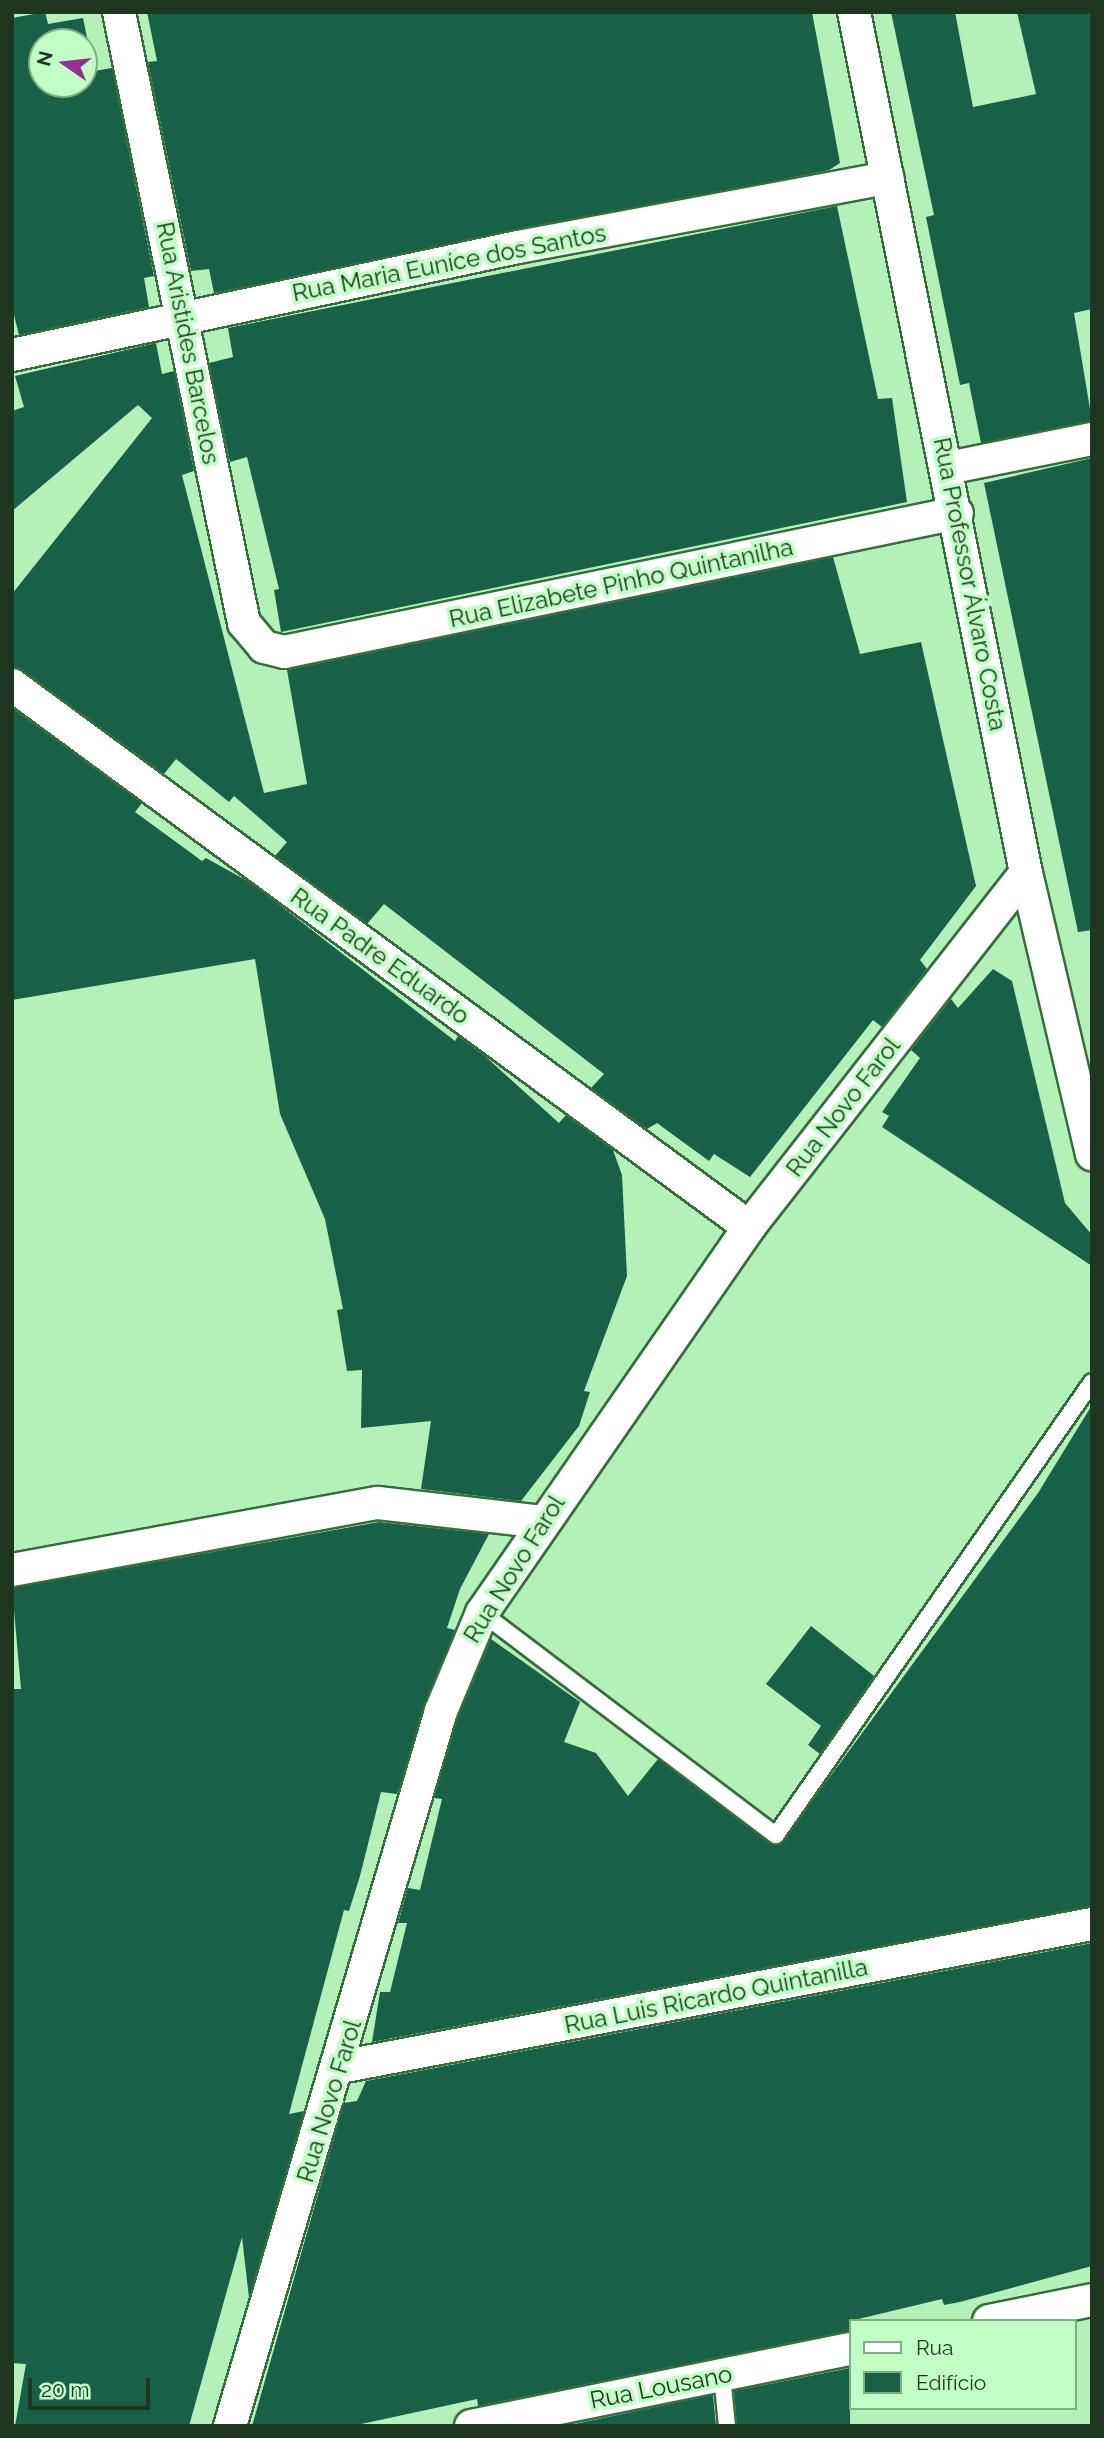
<!DOCTYPE html>
<html>
<head>
<meta charset="utf-8">
<style>
	body { margin:0 }
	#map { position:relative; width:1104px; height:2438px; overflow:hidden; background:#b3f1b8; font-family:Raleway,sans-serif }
	div>[style] { position:absolute }
	[style*='--x'] { left:calc(var(--x)*1px); top:calc(var(--y)*1px); width:calc(var(--w)*1px); rotate:calc(var(--a)*1deg) }
	.building>* { inset:0; background:#196049 }
	.roads { filter:drop-shadow(2px 0 #346e3c) drop-shadow(-2px 0 #346e3c) drop-shadow(0 2px #346e3c) drop-shadow(0 -2px #346e3c) }
	.service>* { height:16px; margin:-8px; padding:0 8px; transform-origin:8px; border-radius:8px; background:#fff }
	.minor>* { height:32px; margin:-16px; padding:0 16px; transform-origin:16px; border-radius:16px; background:#fff }
	span { translate:-50% -50%; white-space:nowrap; text-align:center; line-height:1.15; -webkit-text-stroke:7px #c0fec5; paint-order:stroke }
	.street-label { font-size:24px; color:#1e3721 }
	.frame { position:absolute; inset:0; border:14px solid #1e3721; pointer-events:none }
	.legend { position:absolute; left:849px; top:2319px; width:228px; height:91px; box-sizing:border-box; background:#c0fec5; border:2px solid #7fae83; margin:0; padding:9px 12px; list-style:none; font-size:21px; color:#1e3721 }
	.legend li { display:flex; align-items:center; gap:14px; height:35px }
	.legend b { width:35px; border:2px solid #7fae83 }
	.north { position:absolute; left:28px; top:28px; width:70px; height:70px; box-sizing:border-box; background:#c0fec5; border:2px solid #7fae83; border-radius:50%; rotate:284deg; font-size:19px; font-weight:700; line-height:28px; text-align:center; color:#1e3721 }
	.north::after { content:''; display:block; margin:auto; width:24px; height:32px; background:#922f95; clip-path:polygon(50% 0,100% 100%,50% 72%,0 100%) }
	.scale { position:absolute; left:28px; top:2378px; width:122px; height:32px; box-sizing:border-box; border:4px solid #1e3721; border-top:0; padding-left:9px; font-size:21px; line-height:24px; white-space:nowrap; color:#1e3721; -webkit-text-stroke:5px #c0fec5; paint-order:stroke }
</style>
</head>
<body>
<div id="map">
	<div class="building">
		<div style="clip-path:polygon(evenodd,45px 12px,48px 24px,83px 18px,94px 71px,112px 68px,154px 276px,144px 278px,149px 307px,19px 335px,12px 307px,12px 18px,45px 12px,42px 42px,84px 42px,84px 84px,42px 84px,42px 42px)"></div>
		<div style="clip-path:polygon(147px 12px,812px 12px,840px 163px,829px 170px,214px 293px,209px 269px,191px 271px,148px 62px,157px 61px)"></div>
		<div style="clip-path:polygon(891px 12px,955px 12px,973px 107px,1036px 94px,1017px 12px,1092px 12px,1092px 309px,1074px 313px,1092px 421px,981px 443px,969px 383px,960px 385px,926px 217px,934px 215px)"></div>
		<div style="clip-path:polygon(837px 206px,878px 399px,892px 398px,907px 502px,281px 632px,274px 590px,279px 589px,247px 457px,230px 462px,209px 363px,233px 357px,228px 328px)"></div>
		<div style="clip-path:polygon(156px 343px,162px 374px,174px 371px,194px 471px,182px 475px,264px 793px,307px 784px,287px 670px,833px 557px,860px 654px,921px 642px,976px 886px,920px 960px,927px 969px,882px 1027px,873px 1020px,750px 1177px,714px 1154px,709px 1161px,657px 1123px,647px 1129px,591px 1088px,604px 1074px,384px 904px,367px 924px,275px 856px,287px 842px,234px 796px,229px 802px,176px 759px,164px 774px,12px 667px,12px 594px,152px 418px,138px 405px,12px 511px,12px 411px,24px 407px,15px 376px)"></div>
		<div style="clip-path:polygon(1092px 458px,1092px 930px,1078px 932px,984px 483px)"></div>
		<div style="clip-path:polygon(12px 708px,142px 803px,135px 812px,202px 861px,206px 858px,251px 883px,455px 1041px,458px 1036px,486px 1057px,559px 1123px,566px 1115px,613px 1150px,622px 1175px,627px 1276px,584px 1391px,590px 1392px,579px 1426px,521px 1501px,421px 1489px,431px 1421px,361px 1428px,362px 1370px,347px 1371px,337px 1310px,343px 1309px,325px 1219px,280px 1114px,255px 959px,12px 1000px)"></div>
		<div style="clip-path:polygon(993px 969px,1012px 981px,1065px 1203px,1092px 1235px,1092px 1266px,882px 1127px,889px 1116px,882px 1112px,920px 1058px,911px 1050px,951px 999px,958px 1008px)"></div>
		<div style="clip-path:polygon(1092px 1405px,1092px 1906px,372px 2042px,380px 1992px,390px 1992px,407px 1923px,398px 1923px,408px 1888px,420px 1890px,442px 1799px,434px 1798px,458px 1717px,491px 1639px,580px 1702px,564px 1742px,596px 1753px,628px 1796px,658px 1759px,780px 1845px,1038px 1493px)"></div>
		<div style="clip-path:polygon(379px 1522px,489px 1534px,460px 1589px,447px 1628px,455px 1630px,397px 1794px,381px 1792px,360px 1876px,349px 1911px,344px 1910px,289px 2114px,304px 2111px,249px 2298px,242px 2237px,189px 2426px,15px 2426px,26px 2364px,12px 2363px,12px 1689px,21px 1689px,12px 1588px)"></div>
		<div style="clip-path:polygon(811px 1626px,874px 1676px,820px 1754px,808px 1745px,821px 1726px,766px 1684px)"></div>
		<div style="clip-path:polygon(1092px 1943px,1092px 2266px,960px 2302px,944px 2305px,942px 2299px,850px 2321px,850px 2331px,478px 2406px,477px 2399px,352px 2426px,252px 2426px,344px 2103px,357px 2101px,366px 2081px)"></div>
		<div style="clip-path:polygon(850px 2368px,850px 2426px,737px 2426px,734px 2391px)"></div>
		<div style="clip-path:polygon(713px 2395px,716px 2426px,565px 2426px)"></div>
	</div>
	<div class="roads">
		<div class="service">
			<div style="--x:482;--y:1613;--w:368;--a:37.1"></div>
			<div style="--x:776;--y:1835;--w:552;--a:-55.1"></div>
			<div style="--x:722;--y:2375;--w:51;--a:84.4"></div>
		</div>
		<div class="minor">
			<div style="--x:119;--y:12;--w:624;--a:78.44"></div>
			<div style="--x:244;--y:623;--w:31;--a:50"></div>
			<div style="--x:264;--y:647;--w:21;--a:14"></div>
			<div style="--x:284;--y:652;--w:687;--a:-11.67"></div>
			<div style="--x:854;--y:12;--w:878;--a:78.7"></div>
			<div style="--x:1026;--y:873;--w:289;--a:76.8"></div>
			<div style="--x:12;--y:355;--w:517;--a:-12.05"></div>
			<div style="--x:518;--y:247;--w:376;--a:-10.6"></div>
			<div style="--x:948;--y:468;--w:147;--a:-11.4"></div>
			<div style="--x:12;--y:685;--w:915;--a:36.33"></div>
			<div style="--x:12;--y:1570;--w:372;--a:-10.4"></div>
			<div style="--x:378;--y:1503;--w:165;--a:6.6"></div>
			<div style="--x:340;--y:2067;--w:765;--a:-10.77"></div>
			<div style="--x:989;--y:2321;--w:105;--a:-11.5"></div>
			<div style="--x:230;--y:2426;--w:745;--a:-73.56"></div>
			<div style="--x:441;--y:1711;--w:106;--a:-67.3"></div>
			<div style="--x:482;--y:1613;--w:469;--a:-55.3"></div>
			<div style="--x:749;--y:1227;--w:449;--a:-52"></div>
			<div style="--x:471;--y:2426;--w:387;--a:-11.5"></div>
		</div>
	</div>
	<div class="street-label">
		<span style="left:449px;top:263px;rotate:-11deg">Rua Maria Euníce dos Santos</span>
		<span style="left:188px;top:343px;rotate:79deg">Rua Aristides Barcelos</span>
		<span style="left:621px;top:583px;rotate:-12deg">Rua Elizabete Pinho Quintanilha</span>
		<span style="left:970px;top:584px;rotate:79deg">Rua Professor Álvaro Costa</span>
		<span style="left:380px;top:956px;rotate:36deg">Rua Padre Eduardo</span>
		<span style="left:843px;top:1107px;rotate:-52deg">Rua Novo Farol</span>
		<span style="left:514px;top:1569px;rotate:-58deg">Rua Novo Farol</span>
		<span style="left:716px;top:1996px;rotate:-11deg">Rua Luis Ricardo Quintanilla</span>
		<span style="left:329px;top:2101px;rotate:-73deg">Rua Novo Farol</span>
		<span style="left:661px;top:2387px;rotate:-11deg">Rua Lousano</span>
	</div>
	<div class="frame"></div>
	<ul class="legend">
	<li><b style="height:9px;background:#fff"></b>Rua</li>
	<li><b style="height:19px;background:#196049"></b>Edifício</li>
	</ul>
	<div class="north">N</div>
	<div class="scale">20 m</div>
</div>
</body>
</html>
